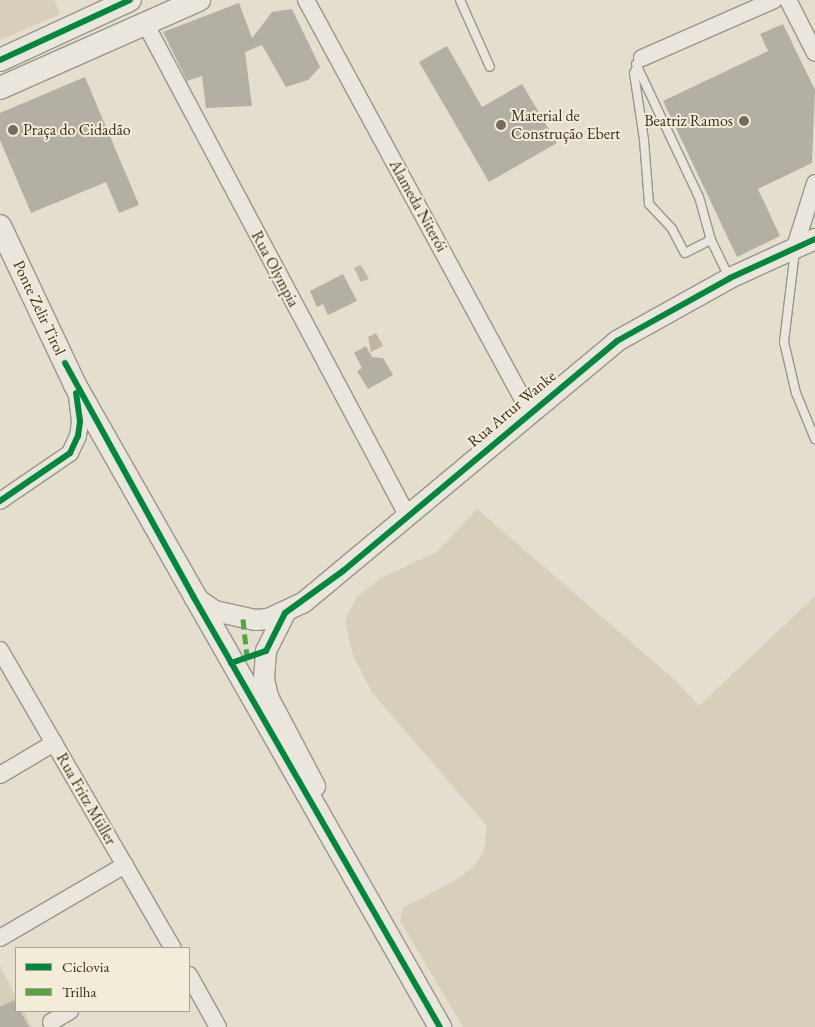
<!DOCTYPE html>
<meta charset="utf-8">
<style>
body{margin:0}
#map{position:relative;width:815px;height:1027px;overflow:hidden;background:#e3dece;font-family:"EB Garamond",serif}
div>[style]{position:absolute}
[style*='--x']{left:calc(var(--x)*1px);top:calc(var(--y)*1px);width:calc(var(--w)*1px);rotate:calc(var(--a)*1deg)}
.green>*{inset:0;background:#d7cfba}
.water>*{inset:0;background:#bfb5a0}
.building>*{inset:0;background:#b4afa4}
.roads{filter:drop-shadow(1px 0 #9a958a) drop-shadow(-1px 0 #9a958a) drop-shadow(0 1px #9a958a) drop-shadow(0 -1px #9a958a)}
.service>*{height:8px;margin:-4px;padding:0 4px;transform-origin:4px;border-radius:4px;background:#eae6de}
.minor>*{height:16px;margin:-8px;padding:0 8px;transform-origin:8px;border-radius:8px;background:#eae6de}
.tertiary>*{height:20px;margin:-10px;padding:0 10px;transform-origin:10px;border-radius:10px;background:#eae6de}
.secondary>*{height:22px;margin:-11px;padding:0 11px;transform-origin:11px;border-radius:11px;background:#eae6de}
.quiet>*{height:5px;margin-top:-2.5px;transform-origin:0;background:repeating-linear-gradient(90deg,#54a441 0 10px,transparent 0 15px)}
.cycleway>*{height:6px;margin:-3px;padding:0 3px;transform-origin:3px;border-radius:3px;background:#00873e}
.dots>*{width:14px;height:14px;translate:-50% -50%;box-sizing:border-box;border:2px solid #f3ecd9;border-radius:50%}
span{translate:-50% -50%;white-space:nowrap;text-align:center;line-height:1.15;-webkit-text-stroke:4px #f3ecd9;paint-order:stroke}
.poi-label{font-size:16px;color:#3c2d20}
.left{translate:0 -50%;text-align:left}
.right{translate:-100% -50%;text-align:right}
.street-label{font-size:16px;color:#3c2d20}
.legend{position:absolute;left:15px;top:947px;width:175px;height:65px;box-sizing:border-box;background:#f3ecd9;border:1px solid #aaa08f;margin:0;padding:6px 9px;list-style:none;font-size:15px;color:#3c2d20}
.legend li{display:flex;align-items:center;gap:10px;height:25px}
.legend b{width:25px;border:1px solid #aaa08f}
</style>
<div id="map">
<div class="green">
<div style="clip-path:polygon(0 0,55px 0,60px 14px,0 40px)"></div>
<div style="clip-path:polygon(477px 509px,676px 681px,699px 706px,815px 596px,815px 1027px,463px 1027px,400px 921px,403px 908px,456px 880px,475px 866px,484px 850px,487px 826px,371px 691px,352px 653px,345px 620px,357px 597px,381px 578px,437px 552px)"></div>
<div style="clip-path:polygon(0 966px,16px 997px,16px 1011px,24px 1011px,32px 1027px,0 1027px)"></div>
</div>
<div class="water">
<div style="clip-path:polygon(361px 265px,369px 279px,361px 282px,354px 268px)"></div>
<div style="clip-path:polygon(376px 333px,383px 346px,371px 352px,368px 337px)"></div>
</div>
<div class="building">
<div style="clip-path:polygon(239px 3px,252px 38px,272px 12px,292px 9px,320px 67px,308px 80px,286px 87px,262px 45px,245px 52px,252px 106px,206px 108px,202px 76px,187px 81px,163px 32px)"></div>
<div style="clip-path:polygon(783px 24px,815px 90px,812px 163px,758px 189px,780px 236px,737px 257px,663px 101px,768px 51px,760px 34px)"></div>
<div style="clip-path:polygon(447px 46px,482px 107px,522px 84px,557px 143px,489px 182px,419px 62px)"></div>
<div style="clip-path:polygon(85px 77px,139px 205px,119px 213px,106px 182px,31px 213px,0 140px,0 113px)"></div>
<div style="clip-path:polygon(343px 274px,357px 301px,328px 315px,323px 304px,317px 307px,310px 291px)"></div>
<div style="clip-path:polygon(366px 346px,372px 357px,383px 358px,393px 375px,368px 389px,357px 371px,362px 368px,354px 353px)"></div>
<div style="clip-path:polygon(14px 1000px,16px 1011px,20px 1011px,29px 1027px,0 1027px,0 1007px)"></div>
</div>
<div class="roads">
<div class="service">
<div style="--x:460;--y:0;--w:73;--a:65.9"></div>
<div style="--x:642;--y:58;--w:17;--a:118"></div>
<div style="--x:634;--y:73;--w:68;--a:81.5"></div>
<div style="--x:644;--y:140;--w:64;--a:85.5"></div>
<div style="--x:649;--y:204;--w:34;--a:47"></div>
<div style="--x:672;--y:229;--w:27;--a:62"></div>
<div style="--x:685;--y:253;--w:29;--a:-27"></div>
<div style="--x:711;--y:240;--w:41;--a:64.1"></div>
<div style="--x:636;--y:64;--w:147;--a:64.7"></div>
<div style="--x:699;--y:197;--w:45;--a:74.4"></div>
<div style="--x:795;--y:251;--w:92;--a:96.9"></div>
<div style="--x:784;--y:342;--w:52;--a:76.8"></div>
<div style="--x:796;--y:393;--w:50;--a:67.6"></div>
</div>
<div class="minor">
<div style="--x:306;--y:0;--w:469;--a:61.5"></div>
<div style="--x:788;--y:0;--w:59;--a:63"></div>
<div style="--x:145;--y:23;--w:557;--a:61.96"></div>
<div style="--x:642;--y:58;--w:144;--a:-23.7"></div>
<div style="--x:795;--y:247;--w:67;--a:-72.6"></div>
<div style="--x:0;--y:501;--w:85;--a:-34.4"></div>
<div style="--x:70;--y:453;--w:19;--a:-65"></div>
<div style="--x:78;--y:436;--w:15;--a:-82"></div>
<div style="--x:80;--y:421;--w:26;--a:-97"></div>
<div style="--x:0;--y:650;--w:345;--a:59.9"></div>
<div style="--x:0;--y:775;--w:63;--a:-30.7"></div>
<div style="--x:0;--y:938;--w:145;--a:-30.3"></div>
<div style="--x:189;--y:975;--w:60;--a:60.9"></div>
<div style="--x:51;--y:1022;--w:22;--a:-30"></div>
</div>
<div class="tertiary">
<div style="--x:194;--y:597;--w:25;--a:34"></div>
<div style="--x:215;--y:611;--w:41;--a:12.7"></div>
<div style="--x:255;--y:620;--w:13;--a:-4"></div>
<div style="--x:268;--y:619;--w:38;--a:-25"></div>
<div style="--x:303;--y:603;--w:409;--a:-39.8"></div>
<div style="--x:617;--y:341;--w:129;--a:-29.1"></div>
<div style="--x:730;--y:278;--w:94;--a:-24.6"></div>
<div style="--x:285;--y:613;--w:42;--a:116.6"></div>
<div style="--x:266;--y:651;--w:28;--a:94"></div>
<div style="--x:264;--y:679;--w:18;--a:77"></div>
<div style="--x:268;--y:697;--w:101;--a:62.2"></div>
</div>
<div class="secondary">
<div style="--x:0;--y:60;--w:143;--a:-24.8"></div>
<div style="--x:0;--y:88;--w:218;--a:-23.9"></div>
<div style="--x:0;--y:226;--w:176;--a:64.7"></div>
<div style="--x:75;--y:385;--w:739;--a:60.38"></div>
</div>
</div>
<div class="quiet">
<div style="--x:243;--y:619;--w:37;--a:84"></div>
</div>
<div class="cycleway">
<div style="--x:0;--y:60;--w:143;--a:-24.8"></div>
<div style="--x:65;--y:363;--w:266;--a:61.2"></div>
<div style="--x:193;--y:596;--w:497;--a:60.2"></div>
<div style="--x:0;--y:501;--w:85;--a:-34.4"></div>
<div style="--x:70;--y:453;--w:19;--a:-65"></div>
<div style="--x:78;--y:436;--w:15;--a:-82"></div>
<div style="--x:80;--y:421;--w:28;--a:-98"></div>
<div style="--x:231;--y:663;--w:37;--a:-19"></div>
<div style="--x:266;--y:651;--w:42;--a:-63.4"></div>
<div style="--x:285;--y:613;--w:72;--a:-35.9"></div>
<div style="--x:343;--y:571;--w:358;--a:-40"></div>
<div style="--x:617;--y:341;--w:129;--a:-29.1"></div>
<div style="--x:730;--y:278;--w:94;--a:-24.6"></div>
</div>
<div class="dots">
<div style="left:744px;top:121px;background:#766b5d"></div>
<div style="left:501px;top:125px;background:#766b5d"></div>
<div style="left:13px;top:130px;background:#766b5d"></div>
</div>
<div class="poi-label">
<span class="left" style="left:511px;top:125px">Material de<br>Construção Ebert</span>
<span class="right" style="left:733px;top:121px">Beatriz Ramos</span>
<span class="left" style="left:23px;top:130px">Praça do Cidadão</span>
</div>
<div class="street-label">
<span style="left:418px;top:206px;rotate:61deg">Alameda Niterói</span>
<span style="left:275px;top:269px;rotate:62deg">Rua Olympia</span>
<span style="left:39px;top:308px;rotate:65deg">Ponte Zelir Tirol</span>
<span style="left:512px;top:409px;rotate:-40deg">Rua Artur Wanke</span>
<span style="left:86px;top:799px;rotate:60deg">Rua Fritz Müller</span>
</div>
<ul class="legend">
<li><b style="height:6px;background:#00873e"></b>Ciclovia</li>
<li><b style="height:6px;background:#54a441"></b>Trilha</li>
</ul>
</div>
